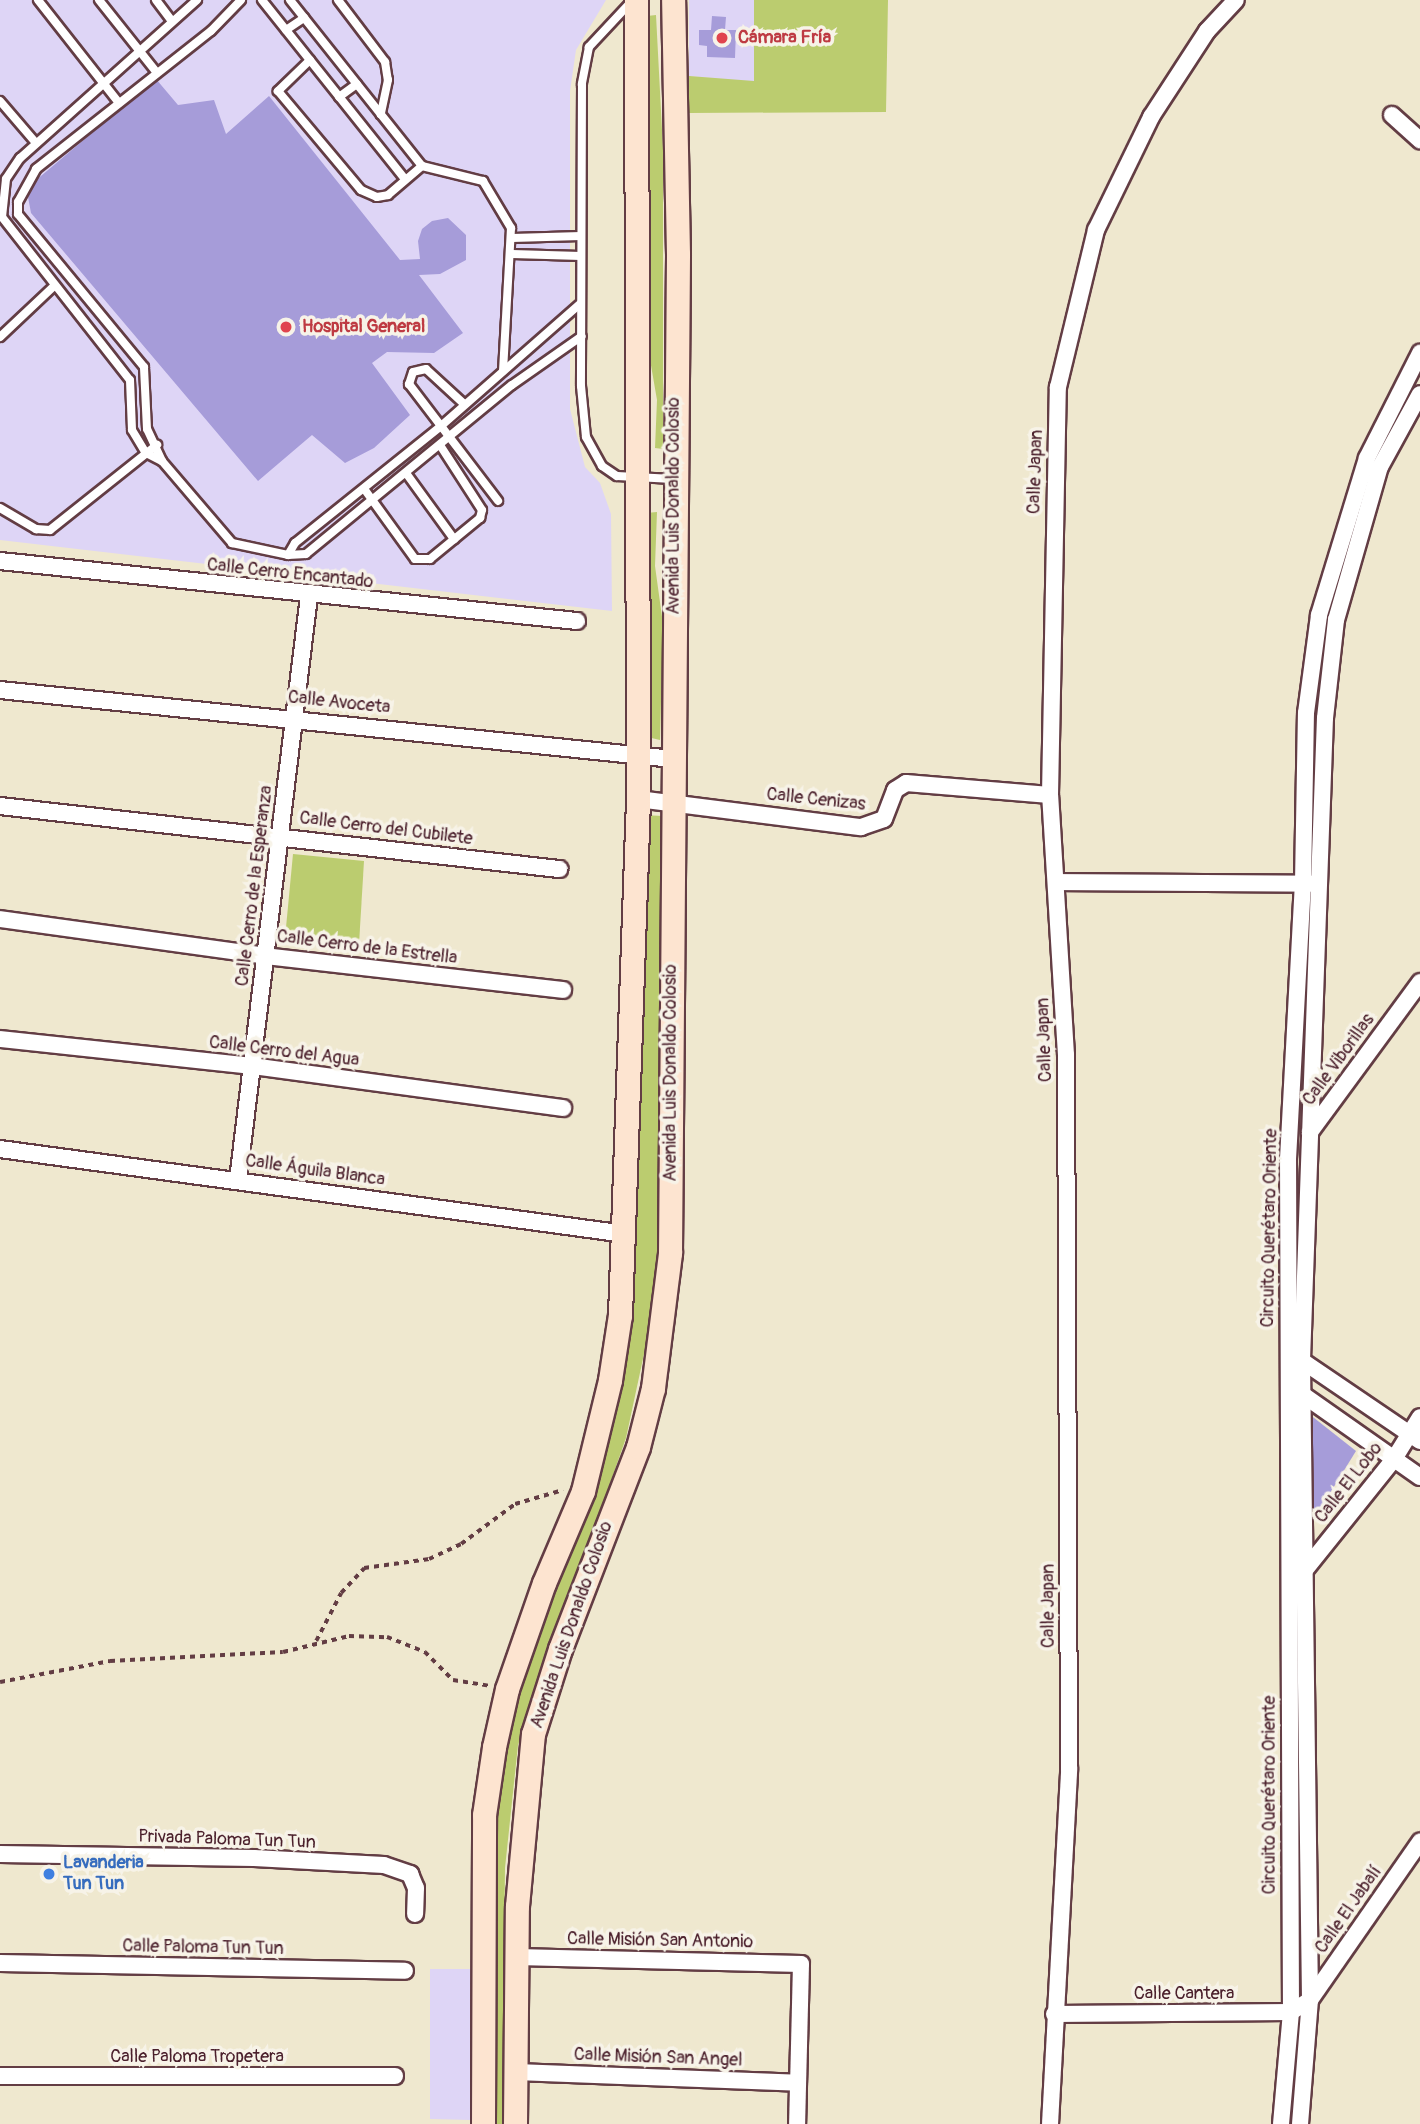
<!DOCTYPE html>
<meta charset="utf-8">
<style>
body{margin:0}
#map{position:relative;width:1420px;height:2124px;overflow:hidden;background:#efe8cf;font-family:Pangolin,sans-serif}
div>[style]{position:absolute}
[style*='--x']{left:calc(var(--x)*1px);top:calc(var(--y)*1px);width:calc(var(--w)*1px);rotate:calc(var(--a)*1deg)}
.built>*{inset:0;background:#ded5f6}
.green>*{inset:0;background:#bbcc6f}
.building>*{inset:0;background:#a69cd9}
.path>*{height:3.5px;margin-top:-1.75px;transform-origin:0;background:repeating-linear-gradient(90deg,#633d44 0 5px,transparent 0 10px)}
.roads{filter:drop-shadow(2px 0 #633d44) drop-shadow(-2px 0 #633d44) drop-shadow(0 2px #633d44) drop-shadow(0 -2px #633d44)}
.lane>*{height:8px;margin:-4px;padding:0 4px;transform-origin:4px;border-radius:4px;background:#fff}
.street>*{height:16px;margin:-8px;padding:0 8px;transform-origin:8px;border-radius:8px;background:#fff}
.secondary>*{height:23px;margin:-11.5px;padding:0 11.5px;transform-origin:11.5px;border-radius:11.5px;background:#fde4d0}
.dots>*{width:19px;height:19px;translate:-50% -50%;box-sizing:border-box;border:4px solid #f7f3e8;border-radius:50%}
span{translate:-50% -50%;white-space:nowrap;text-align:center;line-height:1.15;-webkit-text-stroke:7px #f7f3e8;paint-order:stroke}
.health-label{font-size:18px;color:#be3a42;font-weight:700}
.left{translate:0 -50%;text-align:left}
.street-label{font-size:18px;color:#4a1f2b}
.shop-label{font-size:18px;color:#366cbe;font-weight:700}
</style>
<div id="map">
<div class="built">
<div style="clip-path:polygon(0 0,606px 0,576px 50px,570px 91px,570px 409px,585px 467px,600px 483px,611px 514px,612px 611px,0 540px)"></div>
<div style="clip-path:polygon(689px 0,754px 0,754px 82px,689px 76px)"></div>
<div style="clip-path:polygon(430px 1969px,473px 1969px,471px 2120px,430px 2119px)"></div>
</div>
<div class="green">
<div style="clip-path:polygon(754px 0,888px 0,886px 112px,689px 113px,689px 76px,754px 81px)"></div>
<div style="clip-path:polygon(656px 15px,663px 149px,663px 449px,655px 448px,657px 400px,648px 348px,647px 16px)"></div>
<div style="clip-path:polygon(657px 512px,655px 566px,663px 624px,660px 740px,643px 736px,646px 513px)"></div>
<div style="clip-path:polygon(643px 815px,663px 816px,659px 1225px,653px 1312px,626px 1438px,518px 1745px,505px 1868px,502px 2124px,491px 2124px,493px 1851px,502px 1760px,523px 1664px,588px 1501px,614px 1415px,633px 1287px)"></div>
<div style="clip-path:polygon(293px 854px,364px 861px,359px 944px,285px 938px)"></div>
</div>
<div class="building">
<div style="clip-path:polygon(712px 16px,726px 17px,725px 30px,736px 30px,735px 58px,707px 57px,707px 46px,699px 45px,699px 30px,711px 30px)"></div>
<div style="clip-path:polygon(156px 79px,178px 105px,214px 100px,226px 134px,269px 96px,400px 260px,420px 259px,418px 241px,422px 229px,432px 221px,448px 218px,466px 235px,466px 260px,440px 274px,419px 275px,463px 333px,434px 353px,387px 352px,372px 363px,410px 415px,374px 448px,345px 463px,312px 435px,258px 481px,31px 213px,28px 197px,35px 181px)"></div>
<div style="clip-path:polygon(1304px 1410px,1356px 1451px,1306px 1532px)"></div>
</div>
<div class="path">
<div style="--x:316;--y:1641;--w:54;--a:-62.5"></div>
<div style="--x:341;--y:1593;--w:34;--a:-47"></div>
<div style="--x:364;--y:1568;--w:66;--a:-7.9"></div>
<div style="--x:429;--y:1559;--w:35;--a:-25"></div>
<div style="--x:461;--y:1544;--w:67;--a:-36.5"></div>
<div style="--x:515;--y:1504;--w:50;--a:-16.3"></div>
<div style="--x:0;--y:1682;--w:112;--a:-10.8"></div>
<div style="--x:110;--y:1661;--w:173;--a:-3"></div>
<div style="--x:283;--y:1652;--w:68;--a:-13.6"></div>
<div style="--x:349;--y:1636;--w:38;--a:2"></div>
<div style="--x:387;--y:1637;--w:41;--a:21.5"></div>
<div style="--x:425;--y:1652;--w:40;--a:45"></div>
<div style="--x:453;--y:1680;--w:36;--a:9"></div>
</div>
<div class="roads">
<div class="lane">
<div style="--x:38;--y:0;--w:131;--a:51.8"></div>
<div style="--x:99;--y:0;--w:93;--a:51.5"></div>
<div style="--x:156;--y:0;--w:26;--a:53"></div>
<div style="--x:197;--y:0;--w:237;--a:138.2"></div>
<div style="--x:20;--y:158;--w:25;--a:124"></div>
<div style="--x:6;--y:179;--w:38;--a:96"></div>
<div style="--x:2;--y:217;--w:207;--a:51.9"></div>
<div style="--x:130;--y:380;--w:50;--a:87.7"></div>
<div style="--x:132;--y:430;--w:27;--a:59"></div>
<div style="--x:146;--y:453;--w:18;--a:27"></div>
<div style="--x:162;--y:461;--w:108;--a:49.5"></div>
<div style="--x:232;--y:543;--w:57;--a:12.1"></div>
<div style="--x:288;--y:555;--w:18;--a:-3"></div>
<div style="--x:306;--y:554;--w:266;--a:-39.4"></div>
<div style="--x:512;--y:385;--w:85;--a:-35"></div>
<div style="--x:262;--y:0;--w:229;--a:51.4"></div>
<div style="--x:290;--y:0;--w:212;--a:51.5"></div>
<div style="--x:338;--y:0;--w:78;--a:52.8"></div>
<div style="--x:385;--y:62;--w:18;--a:81"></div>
<div style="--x:388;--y:80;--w:35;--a:102"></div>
<div style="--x:631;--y:2;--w:62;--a:133"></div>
<div style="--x:589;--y:47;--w:38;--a:101"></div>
<div style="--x:582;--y:84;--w:302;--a:90.2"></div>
<div style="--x:581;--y:386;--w:51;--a:84.4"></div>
<div style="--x:586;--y:437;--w:33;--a:61"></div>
<div style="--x:602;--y:466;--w:18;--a:34"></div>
<div style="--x:617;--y:476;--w:56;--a:3.1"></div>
<div style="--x:286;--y:30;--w:22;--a:-34"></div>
<div style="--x:310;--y:60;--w:45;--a:135.9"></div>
<div style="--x:278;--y:91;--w:129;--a:50"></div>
<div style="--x:361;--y:190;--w:17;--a:24"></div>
<div style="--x:377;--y:197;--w:11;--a:-10"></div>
<div style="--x:388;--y:195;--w:45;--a:-40.5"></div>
<div style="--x:422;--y:166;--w:63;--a:13.8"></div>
<div style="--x:483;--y:181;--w:55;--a:59.2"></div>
<div style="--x:511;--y:228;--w:143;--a:93.2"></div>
<div style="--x:339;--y:97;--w:22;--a:-36"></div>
<div style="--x:0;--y:101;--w:55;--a:49.4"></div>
<div style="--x:512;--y:238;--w:69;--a:-1.7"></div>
<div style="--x:512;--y:254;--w:69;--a:1.7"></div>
<div style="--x:0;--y:337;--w:73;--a:-43.3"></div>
<div style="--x:463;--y:403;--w:50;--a:-137.4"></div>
<div style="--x:426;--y:369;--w:13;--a:167"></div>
<div style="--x:413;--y:372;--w:13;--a:108"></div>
<div style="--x:409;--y:384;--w:147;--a:52.7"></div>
<div style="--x:162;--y:461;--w:35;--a:-115"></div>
<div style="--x:147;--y:429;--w:62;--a:-92.8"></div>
<div style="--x:144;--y:367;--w:198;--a:-129.5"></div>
<div style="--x:18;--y:214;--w:12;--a:-90"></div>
<div style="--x:18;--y:202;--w:38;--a:-61"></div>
<div style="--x:36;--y:169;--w:223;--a:-38.3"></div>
<div style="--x:211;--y:31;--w:43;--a:-45.9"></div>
<div style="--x:406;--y:473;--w:82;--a:54"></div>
<div style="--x:365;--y:490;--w:85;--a:54.1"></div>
<div style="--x:415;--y:559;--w:15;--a:0"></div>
<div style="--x:430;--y:559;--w:65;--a:-39.4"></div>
<div style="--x:480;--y:518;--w:8;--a:-76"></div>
<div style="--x:482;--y:510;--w:77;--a:-122.9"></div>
<div style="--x:0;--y:508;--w:42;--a:30.3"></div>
<div style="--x:36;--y:529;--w:14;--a:4"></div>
<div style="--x:50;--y:530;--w:137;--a:-38.5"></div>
<div style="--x:288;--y:555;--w:14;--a:-60"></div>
<div style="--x:295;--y:543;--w:187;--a:-38.7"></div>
<div style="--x:441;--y:426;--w:186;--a:-41.3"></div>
</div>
<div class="street">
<div style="--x:1392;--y:115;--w:38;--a:42"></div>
<div style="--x:0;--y:561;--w:580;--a:5.94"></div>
<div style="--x:0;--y:690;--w:678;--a:5.85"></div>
<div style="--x:638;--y:799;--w:225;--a:7.2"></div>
<div style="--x:861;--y:827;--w:24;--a:-19"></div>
<div style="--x:884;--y:819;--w:31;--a:-69"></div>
<div style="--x:895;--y:790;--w:13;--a:-32"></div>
<div style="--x:906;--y:783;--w:144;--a:4.8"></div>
<div style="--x:0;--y:806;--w:563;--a:6.43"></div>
<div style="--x:1057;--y:882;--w:255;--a:0.4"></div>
<div style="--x:0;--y:919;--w:268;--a:7.9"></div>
<div style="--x:265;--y:956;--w:300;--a:6.5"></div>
<div style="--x:0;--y:1039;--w:253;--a:6.1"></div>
<div style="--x:252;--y:1066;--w:314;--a:7.7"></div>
<div style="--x:1310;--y:1132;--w:186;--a:-53.7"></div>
<div style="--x:0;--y:1149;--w:631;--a:7.74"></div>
<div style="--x:238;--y:1180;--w:588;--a:-83.07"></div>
<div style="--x:1295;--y:1356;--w:151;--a:34.2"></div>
<div style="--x:1299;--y:1392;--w:148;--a:35.1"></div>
<div style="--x:1305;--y:1570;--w:142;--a:-51.3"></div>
<div style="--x:1394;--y:1459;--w:49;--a:-58.2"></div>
<div style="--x:0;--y:1854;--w:254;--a:0.9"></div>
<div style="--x:254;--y:1858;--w:130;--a:3.1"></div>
<div style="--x:384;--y:1865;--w:28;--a:19"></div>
<div style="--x:410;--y:1874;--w:15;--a:67"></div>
<div style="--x:416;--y:1888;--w:26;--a:92"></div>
<div style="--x:517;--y:1957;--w:284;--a:1.4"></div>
<div style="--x:801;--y:1964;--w:160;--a:91.4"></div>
<div style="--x:0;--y:1963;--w:405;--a:1.1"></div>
<div style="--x:1054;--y:2014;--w:237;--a:-0.5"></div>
<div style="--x:1291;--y:2012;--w:22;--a:-32"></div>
<div style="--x:1310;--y:2000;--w:193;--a:-55.2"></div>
<div style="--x:516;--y:2072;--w:282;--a:2.2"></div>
<div style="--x:0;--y:2076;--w:395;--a:0"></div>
<div style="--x:1050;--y:2124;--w:355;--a:-86.9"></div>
<div style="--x:1069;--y:1770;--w:715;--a:-90.24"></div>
<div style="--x:1066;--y:1055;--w:260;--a:-93.5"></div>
<div style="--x:1050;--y:795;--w:408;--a:-88.9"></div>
<div style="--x:1058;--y:387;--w:162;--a:-76.4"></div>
<div style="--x:1096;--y:230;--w:126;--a:-64"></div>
<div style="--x:1151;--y:117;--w:103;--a:-56.9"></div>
<div style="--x:1207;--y:31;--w:42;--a:-46.9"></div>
<div style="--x:1281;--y:2124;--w:112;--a:-84.9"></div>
<div style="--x:1291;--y:2012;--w:853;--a:-90.2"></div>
<div style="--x:1288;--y:1159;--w:276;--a:-86.9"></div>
<div style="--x:1303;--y:883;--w:170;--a:-89"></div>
<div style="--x:1306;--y:713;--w:99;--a:-82.4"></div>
<div style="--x:1319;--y:615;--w:164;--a:-73"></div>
<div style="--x:1367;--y:458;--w:118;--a:-63.2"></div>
<div style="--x:1300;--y:2124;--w:124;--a:-85.4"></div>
<div style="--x:1310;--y:2000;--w:640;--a:-90.72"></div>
<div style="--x:1302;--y:1360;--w:642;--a:-87.95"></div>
<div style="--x:1325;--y:718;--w:99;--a:-83.6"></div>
<div style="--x:1336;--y:620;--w:159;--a:-74"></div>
<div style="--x:1380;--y:467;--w:83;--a:-61.3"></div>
</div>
<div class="secondary">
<div style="--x:483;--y:2124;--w:309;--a:-89.8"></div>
<div style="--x:484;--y:1815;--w:69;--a:-81.6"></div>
<div style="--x:494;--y:1747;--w:59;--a:-77.4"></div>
<div style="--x:507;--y:1689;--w:112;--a:-70.8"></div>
<div style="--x:544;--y:1583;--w:100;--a:-67"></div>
<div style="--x:583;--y:1491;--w:114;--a:-76.3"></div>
<div style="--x:610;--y:1380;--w:66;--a:-81.3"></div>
<div style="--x:620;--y:1315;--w:516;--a:-88"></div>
<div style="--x:638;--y:799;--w:799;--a:-90.14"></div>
<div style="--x:515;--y:2124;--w:218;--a:-89.5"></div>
<div style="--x:517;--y:1906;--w:173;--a:-84.7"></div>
<div style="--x:533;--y:1734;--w:89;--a:-72.4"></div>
<div style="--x:560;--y:1649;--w:217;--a:-68.9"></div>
<div style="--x:638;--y:1447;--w:61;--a:-75.7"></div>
<div style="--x:653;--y:1388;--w:136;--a:-82.8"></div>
<div style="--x:670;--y:1253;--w:999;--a:-89.54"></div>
<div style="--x:678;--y:254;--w:254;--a:-91.1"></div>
</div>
</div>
<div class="dots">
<div style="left:722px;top:38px;background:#e0444e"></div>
<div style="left:286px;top:327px;background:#e0444e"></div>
<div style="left:49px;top:1874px;background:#3f7fe0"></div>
</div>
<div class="health-label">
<span class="left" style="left:738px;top:38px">Cámara Fría</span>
<span class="left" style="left:302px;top:327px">Hospital General</span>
</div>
<div class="street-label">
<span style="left:1036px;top:472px;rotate:-88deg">Calle Japan</span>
<span style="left:674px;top:506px;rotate:-90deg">Avenida Luis Donaldo Colosio</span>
<span style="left:290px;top:574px;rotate:6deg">Calle Cerro Encantado</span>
<span style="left:339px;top:703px;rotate:6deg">Calle Avoceta</span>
<span style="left:816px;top:800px;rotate:6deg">Calle Cenizas</span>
<span style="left:386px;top:829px;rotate:7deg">Calle Cerro del Cubilete</span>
<span style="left:255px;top:886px;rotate:-83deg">Calle Cerro de la Esperanza</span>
<span style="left:367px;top:948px;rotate:7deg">Calle Cerro de la Estrella</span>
<span style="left:1045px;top:1040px;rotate:-92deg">Calle Japan</span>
<span style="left:284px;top:1052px;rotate:7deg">Calle Cerro del Agua</span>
<span style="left:1339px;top:1060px;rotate:-54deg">Calle Viborillas</span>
<span style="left:671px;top:1073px;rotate:-90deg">Avenida Luis Donaldo Colosio</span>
<span style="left:315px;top:1171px;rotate:8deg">Calle Águila Blanca</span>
<span style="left:1270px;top:1228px;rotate:-89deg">Circuito Querétaro Oriente</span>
<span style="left:1349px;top:1483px;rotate:-52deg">Calle El Lobo</span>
<span style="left:1049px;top:1606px;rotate:-90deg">Calle Japan</span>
<span style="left:572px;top:1625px;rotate:-71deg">Avenida Luis Donaldo Colosio</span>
<span style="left:1270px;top:1795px;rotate:-90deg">Circuito Querétaro Oriente</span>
<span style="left:227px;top:1840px;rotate:2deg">Privada Paloma Tun Tun</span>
<span style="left:1349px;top:1910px;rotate:-55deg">Calle El Jabalí</span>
<span style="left:660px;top:1941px;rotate:1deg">Calle Misión San Antonio</span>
<span style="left:203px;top:1948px;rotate:1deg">Calle Paloma Tun Tun</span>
<span style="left:1184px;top:1994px">Calle Cantera</span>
<span style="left:197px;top:2057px">Calle Paloma Tropetera</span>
<span style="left:658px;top:2058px;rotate:2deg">Calle Misión San Angel</span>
</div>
<div class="shop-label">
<span class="left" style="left:63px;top:1874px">Lavanderia<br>Tun Tun</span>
</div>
</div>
